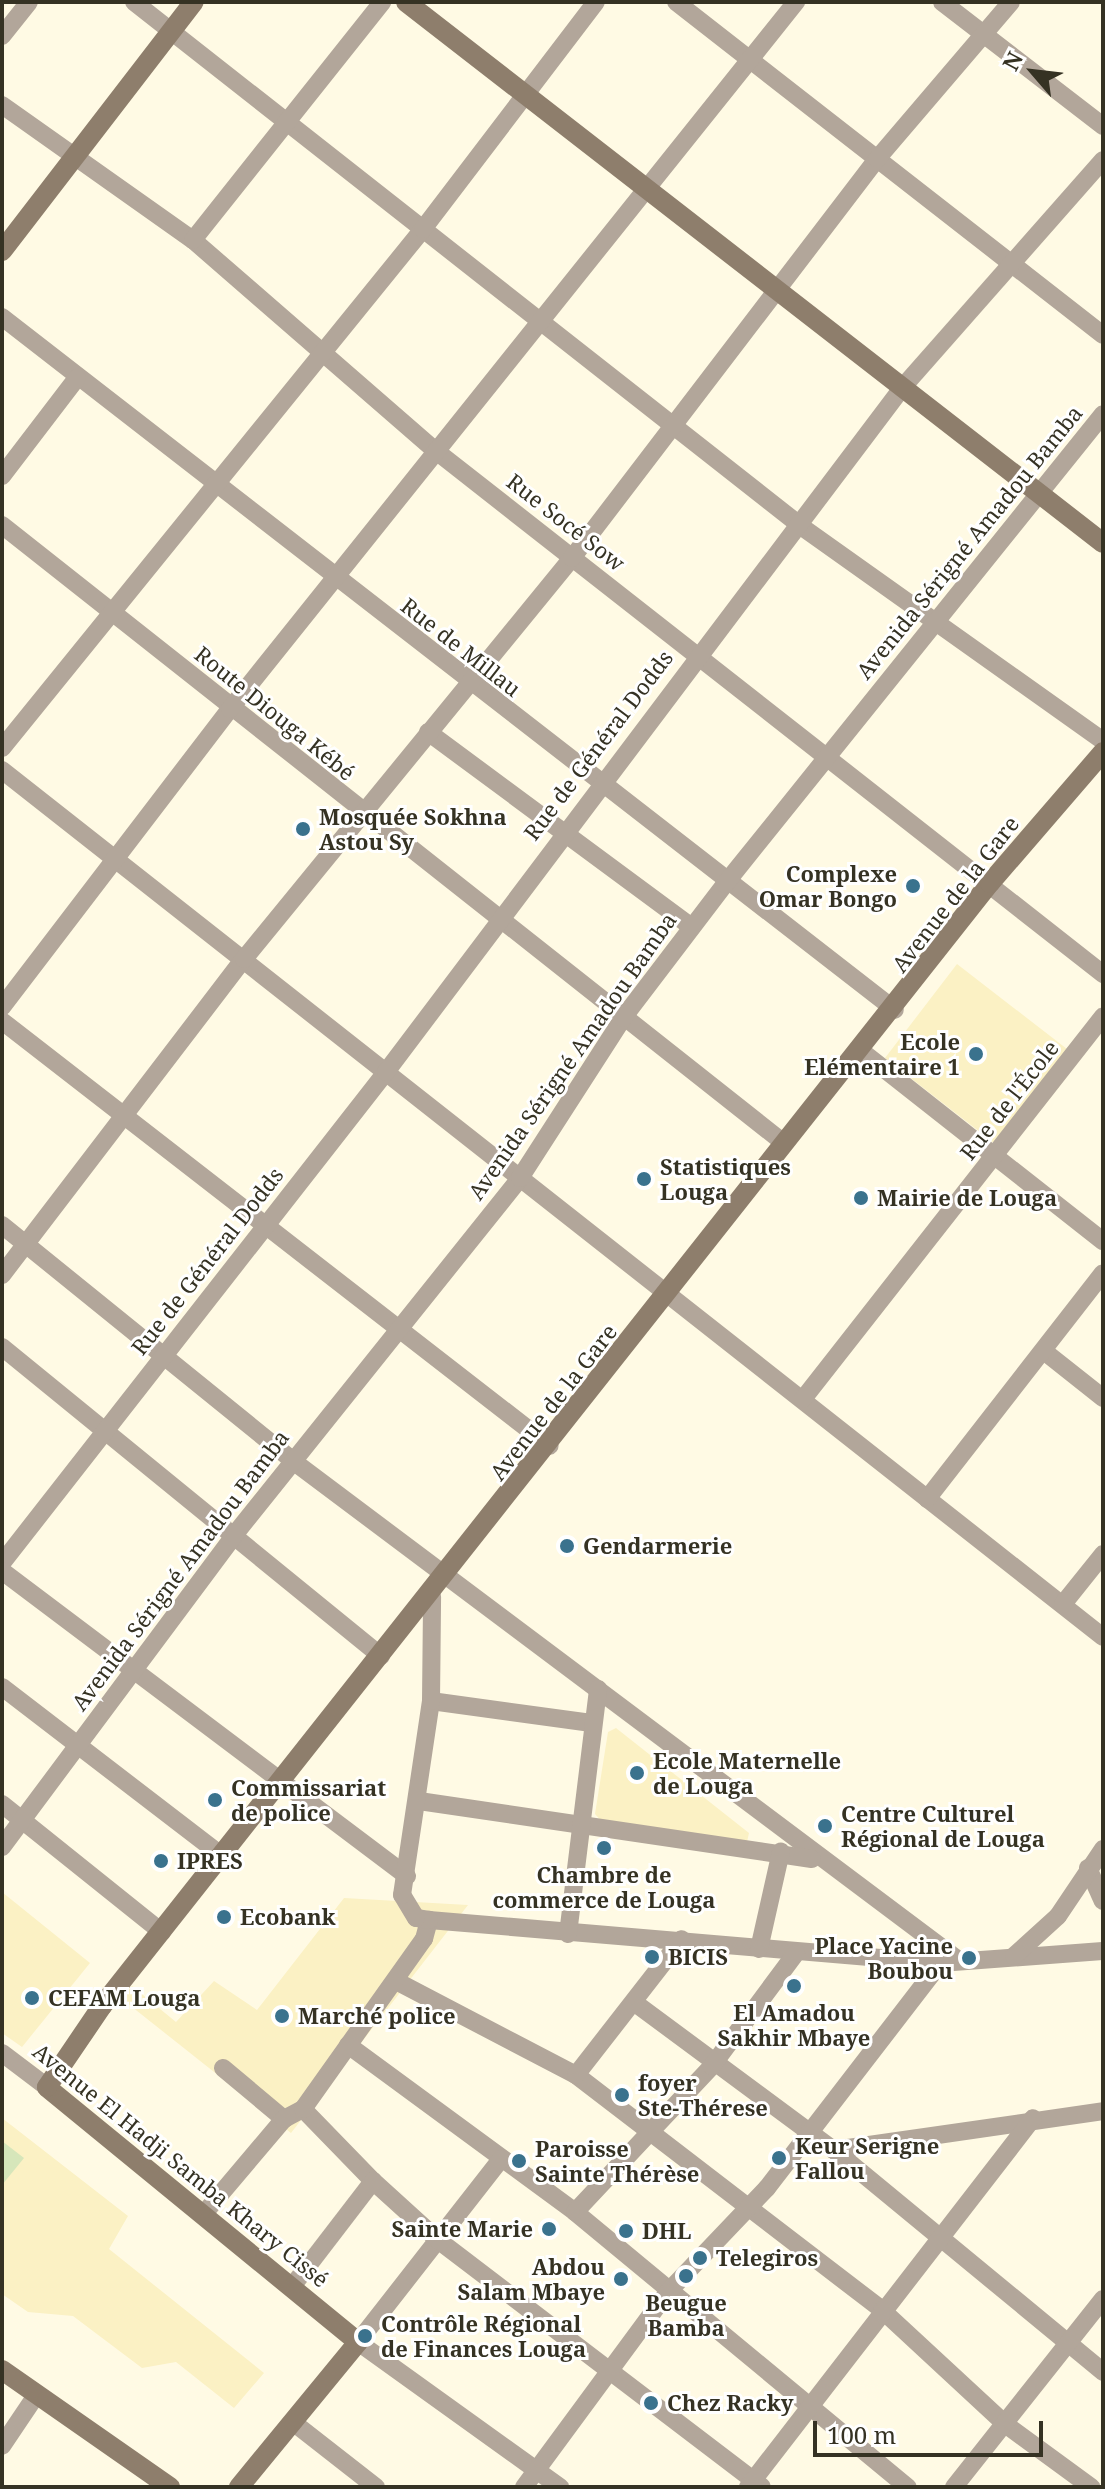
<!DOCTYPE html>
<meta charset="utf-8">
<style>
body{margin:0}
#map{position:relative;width:1105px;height:2489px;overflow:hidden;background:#fffae4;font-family:"Noto Serif",serif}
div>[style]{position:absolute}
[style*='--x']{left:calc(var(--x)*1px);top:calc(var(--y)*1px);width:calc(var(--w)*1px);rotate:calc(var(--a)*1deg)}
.built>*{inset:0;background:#fbf1c4}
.building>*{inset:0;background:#d6e6ba}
.street>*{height:18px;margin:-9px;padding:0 9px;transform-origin:9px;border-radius:9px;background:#b2a69a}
.secondary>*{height:20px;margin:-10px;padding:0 10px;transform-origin:10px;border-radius:10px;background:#8e7e6c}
.dots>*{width:22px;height:22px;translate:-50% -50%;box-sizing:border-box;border:4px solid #fff;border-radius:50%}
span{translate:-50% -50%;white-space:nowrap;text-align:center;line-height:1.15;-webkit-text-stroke:6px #fff;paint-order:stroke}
.street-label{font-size:22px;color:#353223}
.poi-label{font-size:22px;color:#353223;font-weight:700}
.left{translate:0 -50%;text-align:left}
.right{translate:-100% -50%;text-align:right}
.frame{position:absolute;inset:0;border:4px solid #353223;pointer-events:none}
.north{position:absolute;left:993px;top:32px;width:80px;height:80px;-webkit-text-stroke:6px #fff;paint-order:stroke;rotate:298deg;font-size:22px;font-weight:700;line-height:32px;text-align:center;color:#353223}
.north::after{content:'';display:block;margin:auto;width:28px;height:36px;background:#353223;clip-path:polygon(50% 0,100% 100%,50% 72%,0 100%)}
.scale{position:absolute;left:813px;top:2421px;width:230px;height:36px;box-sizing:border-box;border:4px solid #353223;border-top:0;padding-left:10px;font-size:24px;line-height:28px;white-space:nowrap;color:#353223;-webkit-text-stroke:6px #fff;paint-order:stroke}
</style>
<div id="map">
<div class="built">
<div style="clip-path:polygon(957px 964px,1067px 1049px,994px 1143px,885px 1058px)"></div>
<div style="clip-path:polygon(616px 1728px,749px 1833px,747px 1842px,603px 1823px,595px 1814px,608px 1732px)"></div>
<div style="clip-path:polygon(2px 1892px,90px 1963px,22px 2047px,2px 2033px)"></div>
<div style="clip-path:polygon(344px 1898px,468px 1905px,291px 2133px,122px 1999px,132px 1986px,176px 2022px,214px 1981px,257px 2010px)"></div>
<div style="clip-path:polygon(2px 2118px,128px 2216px,109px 2249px,264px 2373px,234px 2408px,176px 2362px,142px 2368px,73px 2316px,28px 2312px,2px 2294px)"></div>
</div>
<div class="building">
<div style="clip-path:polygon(2px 2141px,24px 2158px,2px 2185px)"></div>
</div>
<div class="street">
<div style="--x:134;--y:2;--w:850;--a:38.16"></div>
<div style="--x:802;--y:527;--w:369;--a:35.4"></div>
<div style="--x:676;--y:2;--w:541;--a:37.95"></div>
<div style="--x:942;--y:2;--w:203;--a:37.6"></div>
<div style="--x:2;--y:36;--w:43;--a:-51.5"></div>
<div style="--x:2;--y:105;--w:234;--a:35.3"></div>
<div style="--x:193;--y:240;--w:322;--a:41"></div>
<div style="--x:436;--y:451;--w:848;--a:38.1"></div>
<div style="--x:193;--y:240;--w:304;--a:-51.5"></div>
<div style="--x:2;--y:317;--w:1130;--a:37.81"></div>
<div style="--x:2;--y:476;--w:123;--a:-52.6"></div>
<div style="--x:2;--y:525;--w:997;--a:38.32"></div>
<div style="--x:428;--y:732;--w:328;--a:36.5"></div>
<div style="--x:2;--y:748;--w:668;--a:-50.95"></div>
<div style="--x:423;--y:229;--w:285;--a:-52.7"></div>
<div style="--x:2;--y:770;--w:1401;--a:38.22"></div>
<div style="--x:2;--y:1007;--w:375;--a:-52.6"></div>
<div style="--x:230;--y:709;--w:906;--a:-51.32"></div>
<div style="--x:2;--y:1021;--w:693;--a:37.8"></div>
<div style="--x:860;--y:1050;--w:309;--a:38.2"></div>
<div style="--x:2;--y:1225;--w:375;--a:39"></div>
<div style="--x:293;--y:1461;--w:830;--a:36.87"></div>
<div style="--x:2;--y:1275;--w:398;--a:-52.6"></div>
<div style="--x:244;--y:959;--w:518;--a:-50.72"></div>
<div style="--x:572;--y:558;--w:502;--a:-52.61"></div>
<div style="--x:877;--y:159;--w:206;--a:-49.5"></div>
<div style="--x:2;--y:1347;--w:489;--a:39.2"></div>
<div style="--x:1045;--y:1352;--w:74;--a:38.4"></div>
<div style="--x:803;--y:1399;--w:486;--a:-51.9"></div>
<div style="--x:927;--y:1499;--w:286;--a:-52.1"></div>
<div style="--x:2;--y:1563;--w:623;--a:-51.97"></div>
<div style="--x:386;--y:1072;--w:857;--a:-52.97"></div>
<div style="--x:902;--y:388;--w:304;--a:-48.6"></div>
<div style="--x:2;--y:1571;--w:507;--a:36.98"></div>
<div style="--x:1063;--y:1604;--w:64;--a:-51.3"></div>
<div style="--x:2;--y:1687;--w:277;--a:37.5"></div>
<div style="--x:431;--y:1701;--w:162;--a:7.8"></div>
<div style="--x:419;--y:1801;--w:397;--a:8.4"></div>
<div style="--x:2;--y:1804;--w:205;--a:38.7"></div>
<div style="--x:2;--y:1847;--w:390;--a:-53.3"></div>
<div style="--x:235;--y:1534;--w:456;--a:-51.3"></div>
<div style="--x:520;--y:1178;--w:190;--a:-57.2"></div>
<div style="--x:623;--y:1018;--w:168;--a:-52.7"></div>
<div style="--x:725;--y:884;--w:603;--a:-51.19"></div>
<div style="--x:1088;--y:1868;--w:36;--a:66"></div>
<div style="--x:429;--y:1920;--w:513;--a:4.81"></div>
<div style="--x:940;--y:1963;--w:163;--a:-4.2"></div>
<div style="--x:568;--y:1934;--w:247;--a:-83"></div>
<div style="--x:759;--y:1949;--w:100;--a:-77.3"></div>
<div style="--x:1014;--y:1956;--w:59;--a:-42.3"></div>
<div style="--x:1058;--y:1916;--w:81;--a:-56.1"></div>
<div style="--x:396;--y:1981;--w:203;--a:27.6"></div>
<div style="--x:576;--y:2075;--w:386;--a:37.5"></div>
<div style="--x:882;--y:2310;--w:168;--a:42.8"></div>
<div style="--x:1005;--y:2424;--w:107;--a:36.2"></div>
<div style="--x:635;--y:2003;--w:247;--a:36.5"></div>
<div style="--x:834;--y:2150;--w:349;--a:39.5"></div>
<div style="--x:348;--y:2045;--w:282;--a:36.3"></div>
<div style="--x:575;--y:2212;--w:432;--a:39.6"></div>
<div style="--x:2;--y:2053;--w:56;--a:37.1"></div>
<div style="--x:223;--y:2068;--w:80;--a:39.9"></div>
<div style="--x:576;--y:2075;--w:172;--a:-52.1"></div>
<div style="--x:303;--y:2109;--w:100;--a:45.8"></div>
<div style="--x:834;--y:2150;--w:272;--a:-8.2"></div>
<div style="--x:501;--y:2159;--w:232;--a:128"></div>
<div style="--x:358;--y:2342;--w:249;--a:35.7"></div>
<div style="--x:207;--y:2210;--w:119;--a:-49.8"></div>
<div style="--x:284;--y:2119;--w:21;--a:-28"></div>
<div style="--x:303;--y:2109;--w:209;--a:-54.6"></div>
<div style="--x:424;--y:1939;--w:20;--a:-75"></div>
<div style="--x:429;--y:1920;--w:13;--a:-171"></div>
<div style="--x:416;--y:1918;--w:27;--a:-121"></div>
<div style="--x:402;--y:1895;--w:196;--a:-81.5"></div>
<div style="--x:431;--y:1701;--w:104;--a:-89.4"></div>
<div style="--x:575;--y:2212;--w:200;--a:-46.8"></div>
<div style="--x:712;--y:2066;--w:141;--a:-53.4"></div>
<div style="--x:294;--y:2284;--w:130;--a:-52.5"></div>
<div style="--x:373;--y:2181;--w:88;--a:42.2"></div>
<div style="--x:438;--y:2240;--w:407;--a:37.3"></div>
<div style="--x:294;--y:2423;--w:104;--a:38"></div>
<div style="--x:2;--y:2446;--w:63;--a:-56.1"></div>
<div style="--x:524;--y:2487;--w:241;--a:-53.6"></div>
<div style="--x:667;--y:2293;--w:145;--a:-46.4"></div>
<div style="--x:767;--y:2188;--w:284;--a:-52.4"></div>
<div style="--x:748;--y:2487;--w:466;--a:-52.3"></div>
<div style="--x:954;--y:2487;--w:240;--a:-51.6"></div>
</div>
<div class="secondary">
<div style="--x:406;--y:2;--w:882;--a:37.82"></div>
<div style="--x:2;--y:251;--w:314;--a:-52.4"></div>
<div style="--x:2;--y:2370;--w:205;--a:34.9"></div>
<div style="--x:239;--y:2487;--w:188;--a:-50.6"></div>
<div style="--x:358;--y:2342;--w:402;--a:-140.7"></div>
<div style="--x:47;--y:2087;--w:98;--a:-55.8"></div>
<div style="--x:102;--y:2006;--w:1432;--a:-51.67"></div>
<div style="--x:990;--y:883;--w:173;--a:-49.2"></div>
</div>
<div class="dots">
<div style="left:303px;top:829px;background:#3a728d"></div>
<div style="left:913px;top:886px;background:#3a728d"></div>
<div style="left:976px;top:1054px;background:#3a728d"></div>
<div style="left:644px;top:1179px;background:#3a728d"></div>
<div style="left:861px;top:1198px;background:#3a728d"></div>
<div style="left:567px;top:1546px;background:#3a728d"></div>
<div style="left:637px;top:1773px;background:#3a728d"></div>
<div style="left:215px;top:1800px;background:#3a728d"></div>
<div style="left:825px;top:1826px;background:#3a728d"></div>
<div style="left:604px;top:1848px;background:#3a728d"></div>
<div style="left:161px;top:1861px;background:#3a728d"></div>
<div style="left:224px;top:1917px;background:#3a728d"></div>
<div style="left:652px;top:1957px;background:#3a728d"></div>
<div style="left:969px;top:1958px;background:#3a728d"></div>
<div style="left:794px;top:1986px;background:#3a728d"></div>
<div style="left:32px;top:1998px;background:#3a728d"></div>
<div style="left:282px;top:2016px;background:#3a728d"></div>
<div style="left:622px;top:2095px;background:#3a728d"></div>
<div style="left:779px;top:2158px;background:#3a728d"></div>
<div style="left:519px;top:2161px;background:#3a728d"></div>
<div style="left:549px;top:2229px;background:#3a728d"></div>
<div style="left:626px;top:2231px;background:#3a728d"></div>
<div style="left:700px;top:2258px;background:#3a728d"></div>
<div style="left:686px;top:2276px;background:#3a728d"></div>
<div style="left:621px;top:2279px;background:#3a728d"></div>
<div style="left:365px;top:2336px;background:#3a728d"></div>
<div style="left:651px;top:2403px;background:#3a728d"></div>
</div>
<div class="street-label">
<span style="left:566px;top:522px;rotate:38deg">Rue Socé Sow</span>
<span style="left:969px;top:542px;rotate:-51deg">Avenida Sérigné Amadou Bamba</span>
<span style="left:461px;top:647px;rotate:38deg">Rue de Millau</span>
<span style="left:275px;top:713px;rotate:39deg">Route Diouga Kébé</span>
<span style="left:598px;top:745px;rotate:-53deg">Rue de Général Dodds</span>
<span style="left:955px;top:894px;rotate:-52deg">Avenue de la Gare</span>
<span style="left:572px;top:1056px;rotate:-55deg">Avenida Sérigné Amadou Bamba</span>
<span style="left:1009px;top:1100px;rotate:-52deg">Rue de l'École</span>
<span style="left:207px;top:1261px;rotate:-52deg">Rue de Général Dodds</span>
<span style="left:553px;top:1402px;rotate:-52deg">Avenue de la Gare</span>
<span style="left:180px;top:1570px;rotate:-53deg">Avenida Sérigné Amadou Bamba</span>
<span style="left:181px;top:2165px;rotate:39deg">Avenue El Hadji Samba Khary Cissé</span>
</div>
<div class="poi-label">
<span class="left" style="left:319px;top:829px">Mosquée Sokhna<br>Astou Sy</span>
<span class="right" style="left:897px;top:886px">Complexe<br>Omar Bongo</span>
<span class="right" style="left:960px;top:1054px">Ecole<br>Elémentaire 1</span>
<span class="left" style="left:660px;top:1179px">Statistiques<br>Louga</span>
<span class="left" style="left:877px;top:1198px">Mairie de Louga</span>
<span class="left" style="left:583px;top:1546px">Gendarmerie</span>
<span class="left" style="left:653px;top:1773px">Ecole Maternelle<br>de Louga</span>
<span class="left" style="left:231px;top:1800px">Commissariat<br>de police</span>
<span class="left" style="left:841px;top:1826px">Centre Culturel<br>Régional de Louga</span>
<span class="left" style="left:177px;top:1861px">IPRES</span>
<span style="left:604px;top:1887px">Chambre de<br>commerce de Louga</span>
<span class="left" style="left:240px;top:1917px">Ecobank</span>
<span class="right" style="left:953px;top:1958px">Place Yacine<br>Boubou</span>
<span class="left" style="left:668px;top:1957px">BICIS</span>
<span class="left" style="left:48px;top:1998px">CEFAM Louga</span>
<span style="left:794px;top:2025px">El Amadou<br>Sakhir Mbaye</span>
<span class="left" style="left:298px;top:2016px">Marché police</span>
<span class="left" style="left:638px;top:2095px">foyer<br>Ste-Thérese</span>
<span class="left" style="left:795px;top:2158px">Keur Serigne<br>Fallou</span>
<span class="left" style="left:535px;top:2161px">Paroisse<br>Sainte Thérèse</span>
<span class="right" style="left:533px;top:2229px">Sainte Marie</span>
<span class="left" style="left:642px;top:2231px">DHL</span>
<span class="left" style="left:716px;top:2258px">Telegiros</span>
<span class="right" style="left:605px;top:2279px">Abdou<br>Salam Mbaye</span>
<span style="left:686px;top:2315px">Beugue<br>Bamba</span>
<span class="left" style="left:381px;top:2336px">Contrôle Régional<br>de Finances Louga</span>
<span class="left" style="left:667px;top:2403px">Chez Racky</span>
</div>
<div class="frame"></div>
<div class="north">N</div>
<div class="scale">100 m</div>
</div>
